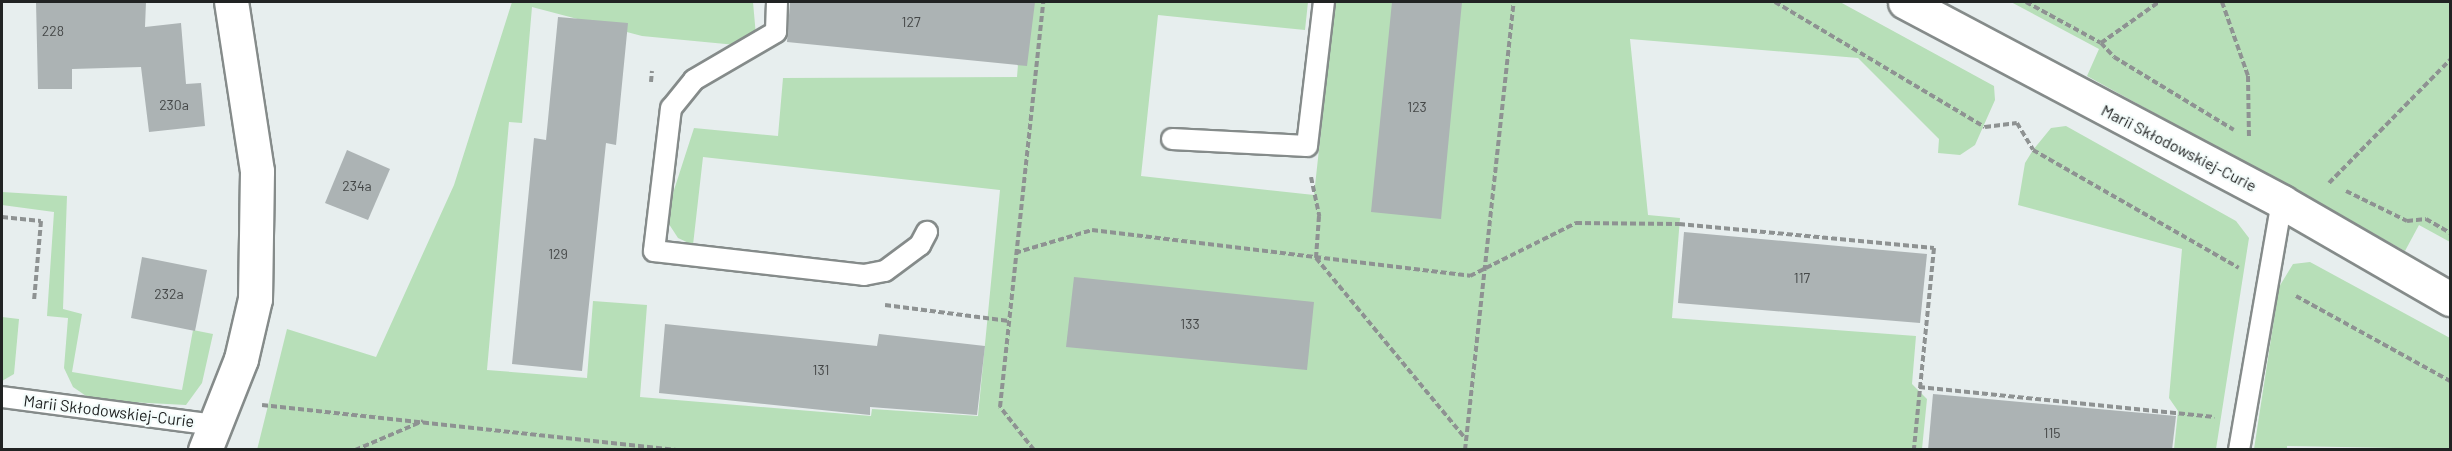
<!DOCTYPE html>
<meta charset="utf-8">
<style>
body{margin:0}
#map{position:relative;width:2452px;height:451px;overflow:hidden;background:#e7eeee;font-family:Barlow,sans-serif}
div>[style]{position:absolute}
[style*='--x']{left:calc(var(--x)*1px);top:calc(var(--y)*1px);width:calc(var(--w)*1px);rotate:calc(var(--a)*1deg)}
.green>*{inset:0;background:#b7dfb8}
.building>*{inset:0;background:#acb3b4}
.path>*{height:4px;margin-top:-2px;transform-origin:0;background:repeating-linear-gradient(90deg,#8e9292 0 6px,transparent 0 9px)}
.roads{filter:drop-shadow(2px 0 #858b8a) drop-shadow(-2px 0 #858b8a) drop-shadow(0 2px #858b8a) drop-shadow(0 -2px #858b8a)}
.service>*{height:20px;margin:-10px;padding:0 10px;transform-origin:10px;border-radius:10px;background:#fff}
.minor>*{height:33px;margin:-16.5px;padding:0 16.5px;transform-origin:16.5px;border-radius:16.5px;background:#fff}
span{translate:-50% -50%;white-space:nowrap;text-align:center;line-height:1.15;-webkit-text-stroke:4.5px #f4fcfb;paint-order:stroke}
.number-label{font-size:14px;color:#444747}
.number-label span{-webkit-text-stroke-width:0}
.street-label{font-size:16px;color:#212323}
.frame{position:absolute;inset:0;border:3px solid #212323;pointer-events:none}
</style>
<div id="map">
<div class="green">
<div style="clip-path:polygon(512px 2px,753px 2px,757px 47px,642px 36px,532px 7px,522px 123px,509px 122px,487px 370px,587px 378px,593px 301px,647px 305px,640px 397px,871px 416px,872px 409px,978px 416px,1000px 190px,703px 157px,693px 245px,678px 238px,665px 218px,694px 128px,778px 136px,783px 78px,1017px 77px,1023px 2px,1308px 2px,1305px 30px,1158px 15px,1141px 176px,1314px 195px,1335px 2px,1840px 2px,1994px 86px,1995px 100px,1975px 145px,1960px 155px,1938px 153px,1939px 139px,1858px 58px,1630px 39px,1648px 215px,1680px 218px,1672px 318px,1916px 336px,1912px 384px,1927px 399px,1922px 449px,257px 450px,287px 329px,376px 357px,454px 185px)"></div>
<div style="clip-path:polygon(2011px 2px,2450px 2px,2450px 242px,2419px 225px,2405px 251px,2087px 76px,2099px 49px)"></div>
<div style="clip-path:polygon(2066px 126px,2236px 221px,2249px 238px,2216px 449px,2174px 449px,2178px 411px,2169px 398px,2182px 249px,2018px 205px,2025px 163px,2033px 150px,2051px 128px)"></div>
<div style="clip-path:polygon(2px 192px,67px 196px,63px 309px,82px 314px,72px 372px,182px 390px,193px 330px,213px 334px,202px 383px,186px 405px,92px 400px,73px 387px,64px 368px,68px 318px,47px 316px,54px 212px,2px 205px)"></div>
<div style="clip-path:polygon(2310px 262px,2450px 338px,2450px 449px,2287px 446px,2287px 449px,2254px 449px,2279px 287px,2293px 264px)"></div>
<div style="clip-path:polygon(2px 317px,19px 319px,14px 374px,2px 381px)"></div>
</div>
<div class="building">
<div style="clip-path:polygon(36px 2px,146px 2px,145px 27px,181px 23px,186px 84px,201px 83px,205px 126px,149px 132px,141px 67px,72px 69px,72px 89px,38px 89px)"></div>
<div style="clip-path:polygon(790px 2px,1035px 2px,1027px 66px,787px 42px)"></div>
<div style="clip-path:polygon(1392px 2px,1462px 2px,1441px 219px,1371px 212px)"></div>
<div style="clip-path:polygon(558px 17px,628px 23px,616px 145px,606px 143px,582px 371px,512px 364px,534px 138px,546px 140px)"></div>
<div style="clip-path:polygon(347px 150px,390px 169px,368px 220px,325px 203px)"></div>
<div style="clip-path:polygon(1684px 232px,1927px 254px,1920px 323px,1678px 303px)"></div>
<div style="clip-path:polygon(142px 257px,207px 270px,195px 331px,131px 318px)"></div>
<div style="clip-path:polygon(1074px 277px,1314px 302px,1307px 370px,1066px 347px)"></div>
<div style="clip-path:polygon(665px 324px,877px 346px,879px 334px,985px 346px,977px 415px,870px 407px,870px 415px,659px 393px)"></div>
<div style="clip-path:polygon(1933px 394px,2176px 416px,2172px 450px,1928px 450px)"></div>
</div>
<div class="path">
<div style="--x:1775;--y:2;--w:244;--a:30.8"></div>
<div style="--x:1985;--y:127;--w:32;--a:-7"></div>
<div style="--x:2017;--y:123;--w:31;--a:59"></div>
<div style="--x:2033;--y:150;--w:237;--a:29.8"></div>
<div style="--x:2026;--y:2;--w:85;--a:28.7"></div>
<div style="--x:2101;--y:43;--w:19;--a:47"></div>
<div style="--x:2114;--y:57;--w:140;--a:31.3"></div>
<div style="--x:2222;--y:2;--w:78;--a:70.6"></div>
<div style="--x:2248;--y:76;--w:63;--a:89.1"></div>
<div style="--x:2101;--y:43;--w:71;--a:-35.3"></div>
<div style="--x:651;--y:82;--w:11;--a:-85"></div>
<div style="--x:1311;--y:177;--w:40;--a:78"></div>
<div style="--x:1319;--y:216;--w:42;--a:94.1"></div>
<div style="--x:1316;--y:258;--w:235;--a:50.4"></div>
<div style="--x:2329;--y:183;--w:173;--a:-45.5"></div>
<div style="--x:2346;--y:191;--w:68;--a:26.2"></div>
<div style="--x:2407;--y:221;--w:19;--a:-6"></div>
<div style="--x:2426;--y:219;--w:28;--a:30"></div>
<div style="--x:2;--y:217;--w:39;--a:6"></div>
<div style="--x:41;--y:221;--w:80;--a:95"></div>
<div style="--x:1015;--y:253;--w:80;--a:-16.6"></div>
<div style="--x:1092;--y:230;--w:381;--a:6.9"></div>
<div style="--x:1470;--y:276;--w:119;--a:-26.6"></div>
<div style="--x:1576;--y:223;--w:103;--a:0.6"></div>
<div style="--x:1679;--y:224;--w:256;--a:5.4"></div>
<div style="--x:1934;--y:248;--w:203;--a:95.7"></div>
<div style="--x:2296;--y:296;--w:176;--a:28.9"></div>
<div style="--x:885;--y:305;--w:125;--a:7.4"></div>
<div style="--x:1919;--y:387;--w:297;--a:5.8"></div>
<div style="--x:262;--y:405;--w:419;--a:6.2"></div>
<div style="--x:355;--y:450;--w:74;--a:-23.1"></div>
<div style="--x:1034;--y:450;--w:55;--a:-128.3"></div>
<div style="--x:1000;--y:407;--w:407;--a:-83.9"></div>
<div style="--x:1465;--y:450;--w:451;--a:-83.8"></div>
</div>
<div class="roads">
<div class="service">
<div style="--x:777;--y:2;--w:30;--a:92"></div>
<div style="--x:776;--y:32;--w:95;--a:149.7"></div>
<div style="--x:694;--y:80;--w:36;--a:129"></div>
<div style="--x:671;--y:108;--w:144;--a:96.8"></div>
<div style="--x:654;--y:251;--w:211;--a:6.5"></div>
<div style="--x:864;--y:275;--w:21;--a:-11"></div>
<div style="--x:885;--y:271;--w:44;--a:-36.6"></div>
<div style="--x:920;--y:245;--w:15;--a:-62"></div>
<div style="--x:1172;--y:139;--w:135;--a:3"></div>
<div style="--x:1307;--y:146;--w:145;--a:-83.3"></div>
<div style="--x:2;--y:397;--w:216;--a:7.5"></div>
<div style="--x:2239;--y:450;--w:252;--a:-80.2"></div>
</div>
<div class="minor">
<div style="--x:1905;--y:2;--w:427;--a:27.9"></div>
<div style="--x:2282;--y:202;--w:194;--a:30"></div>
<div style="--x:205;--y:450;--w:98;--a:-68.4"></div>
<div style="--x:241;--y:359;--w:62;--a:-76.9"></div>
<div style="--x:255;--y:299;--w:128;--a:-89.1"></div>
<div style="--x:257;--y:171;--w:171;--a:-98.7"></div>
</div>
</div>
<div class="number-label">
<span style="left:911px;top:22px">127</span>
<span style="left:53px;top:31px">228</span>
<span style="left:174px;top:105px">230a</span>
<span style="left:1417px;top:107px">123</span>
<span style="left:357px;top:186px">234a</span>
<span style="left:558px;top:254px">129</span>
<span style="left:1802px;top:278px">117</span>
<span style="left:169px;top:294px">232a</span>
<span style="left:1190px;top:324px">133</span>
<span style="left:821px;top:370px">131</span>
<span style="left:2052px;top:433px">115</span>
</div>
<div class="street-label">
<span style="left:2179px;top:148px;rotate:27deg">Marii Skłodowskiej-Curie</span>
<span style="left:109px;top:411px;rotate:7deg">Marii Skłodowskiej-Curie</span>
</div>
<div class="frame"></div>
</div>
